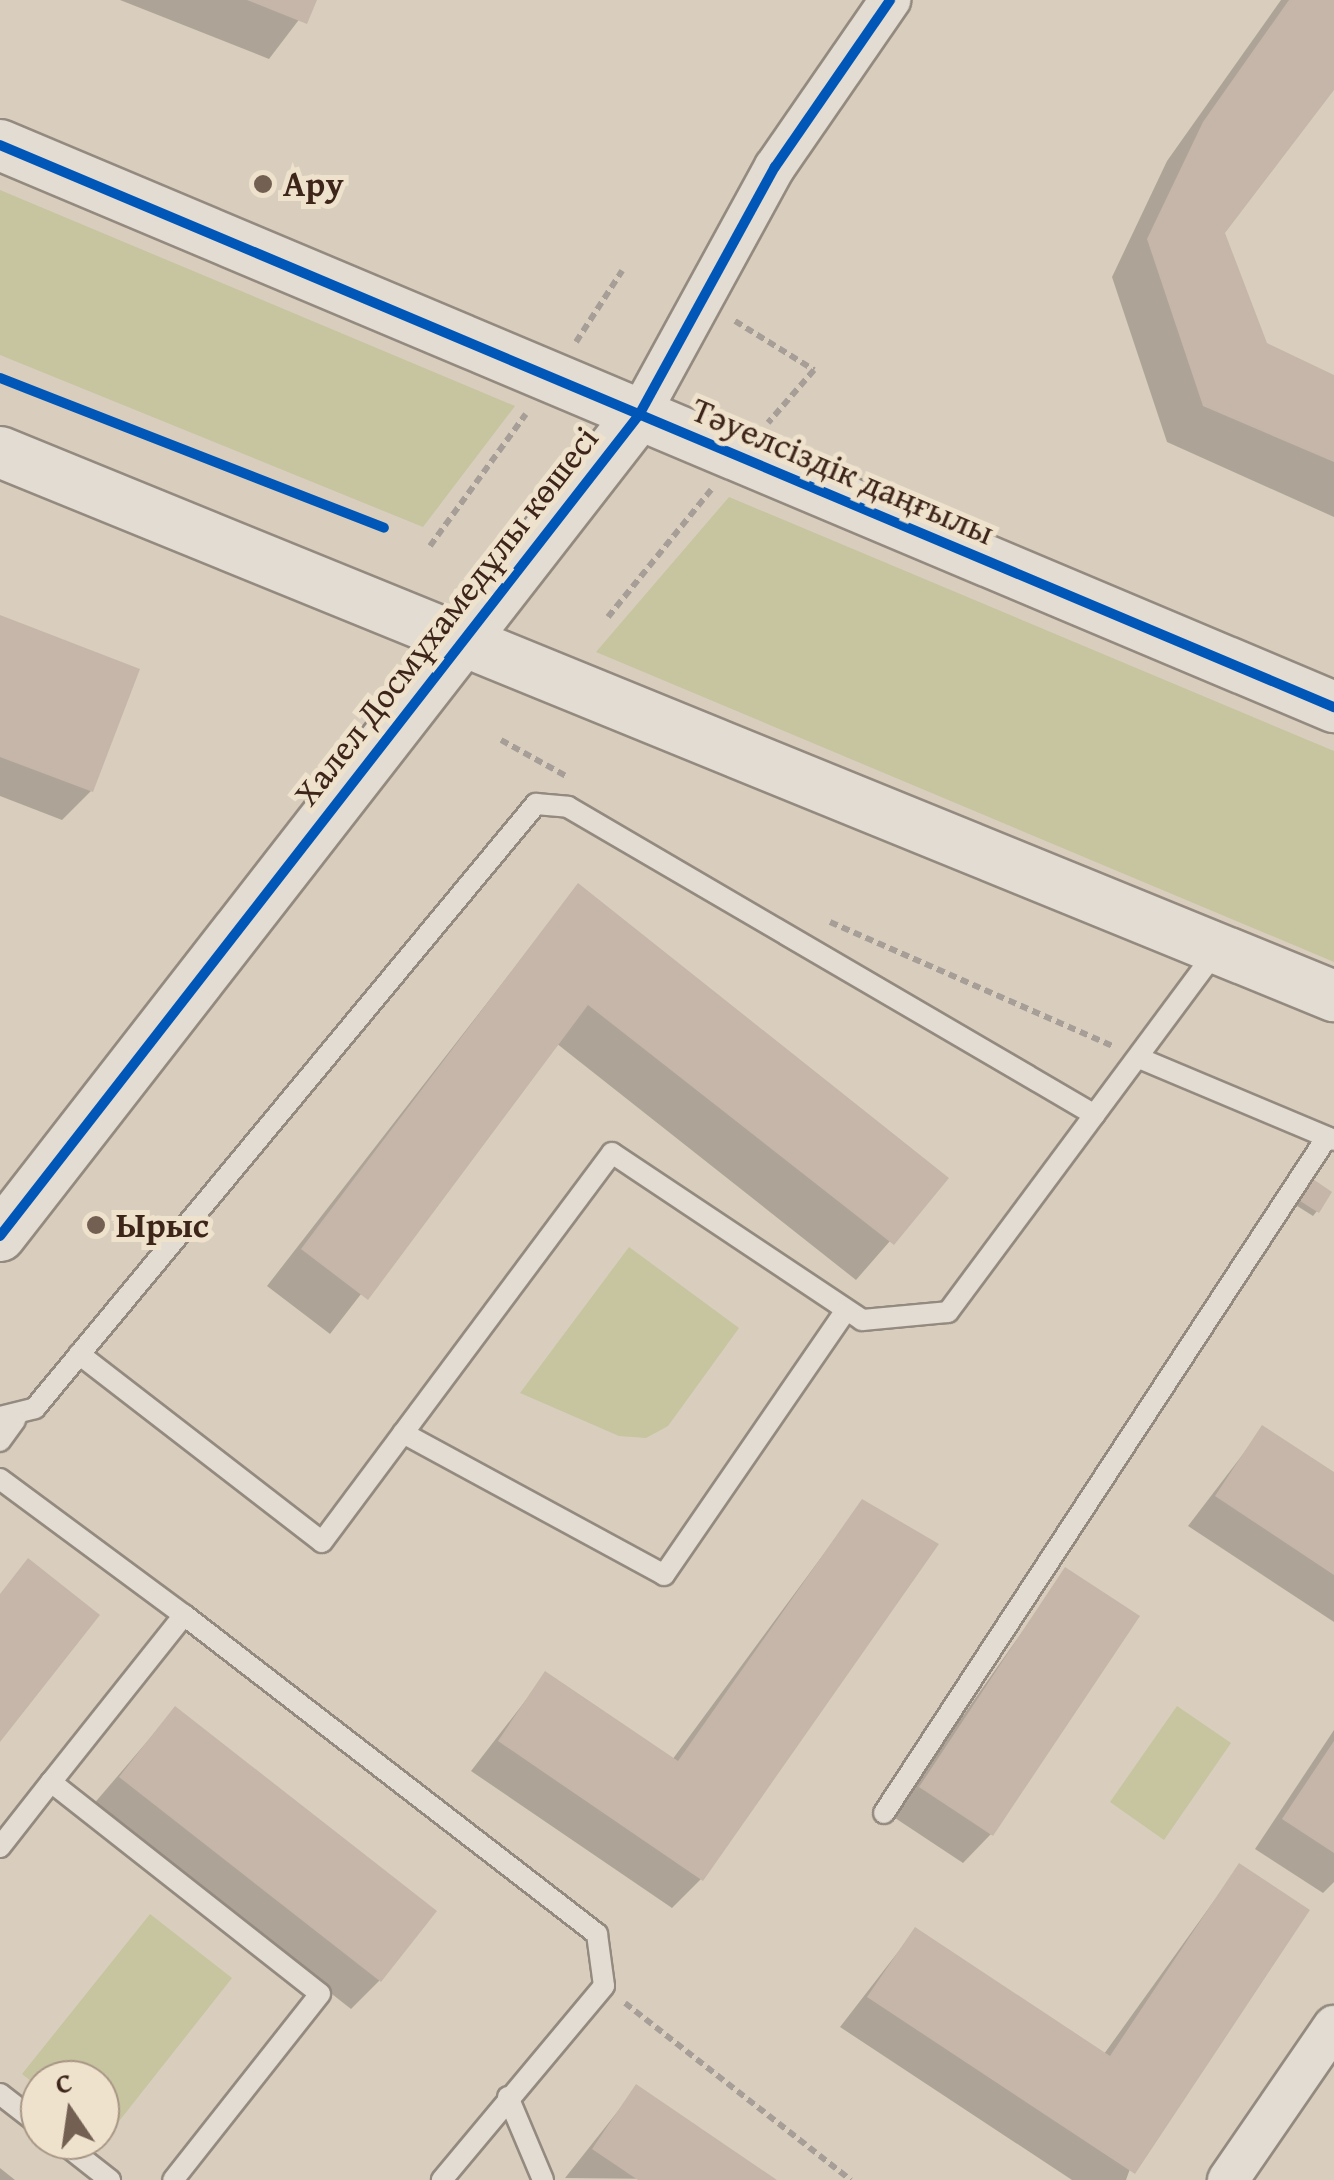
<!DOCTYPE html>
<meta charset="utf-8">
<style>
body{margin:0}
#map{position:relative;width:1334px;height:2180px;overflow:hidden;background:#d9cebd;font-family:"Gentium Book Plus",serif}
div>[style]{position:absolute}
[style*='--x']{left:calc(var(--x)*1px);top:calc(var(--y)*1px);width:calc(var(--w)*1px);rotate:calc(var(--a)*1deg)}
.green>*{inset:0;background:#c7c4a0}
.shadow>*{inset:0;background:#0003}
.building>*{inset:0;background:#c6b6aa}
.path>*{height:6px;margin-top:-3px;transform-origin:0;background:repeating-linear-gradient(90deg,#a69e97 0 8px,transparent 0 13px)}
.roads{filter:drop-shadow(2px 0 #948a7f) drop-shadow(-2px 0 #948a7f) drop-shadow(0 2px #948a7f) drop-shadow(0 -2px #948a7f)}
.service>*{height:20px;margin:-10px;padding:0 10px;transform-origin:10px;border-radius:10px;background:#e2dcd3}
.minor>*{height:40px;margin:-20px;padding:0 20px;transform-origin:20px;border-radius:20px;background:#e2dcd3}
.tertiary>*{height:50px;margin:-25px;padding:0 25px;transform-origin:25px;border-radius:25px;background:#e2dcd3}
.cycleway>*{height:10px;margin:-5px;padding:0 5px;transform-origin:5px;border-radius:5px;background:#0057b8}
.dots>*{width:28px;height:28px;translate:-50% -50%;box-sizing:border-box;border:5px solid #efe2cc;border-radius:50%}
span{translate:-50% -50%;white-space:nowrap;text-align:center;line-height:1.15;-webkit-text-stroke:10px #efe2cc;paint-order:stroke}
.poi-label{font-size:35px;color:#3e251a;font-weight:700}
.left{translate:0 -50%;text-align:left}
.street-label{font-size:35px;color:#3e251a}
.north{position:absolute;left:20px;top:2060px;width:100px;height:100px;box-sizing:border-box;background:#efe2cc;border:2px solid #a89685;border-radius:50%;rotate:347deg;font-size:28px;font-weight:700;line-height:40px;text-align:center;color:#3e251a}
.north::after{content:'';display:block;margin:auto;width:35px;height:45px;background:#746053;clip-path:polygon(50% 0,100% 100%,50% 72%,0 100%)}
</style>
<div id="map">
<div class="green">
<div style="clip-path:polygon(0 190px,515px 406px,423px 527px,0 355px)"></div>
<div style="clip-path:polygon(729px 497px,1334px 751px,1334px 962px,596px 652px)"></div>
<div style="clip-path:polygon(629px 1247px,739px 1328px,668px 1426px,646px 1438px,619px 1436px,520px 1393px)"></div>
<div style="clip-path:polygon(1177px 1706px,1231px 1743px,1164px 1840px,1110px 1802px)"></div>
<div style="clip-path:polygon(150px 1914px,232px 1978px,105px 2139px,100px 2080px,40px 2080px,40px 2088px,22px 2074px)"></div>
</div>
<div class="shadow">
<div style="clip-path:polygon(120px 0,314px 0,269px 59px)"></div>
<div style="clip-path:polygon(1281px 0,1334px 0,1334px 79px,1222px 233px,1265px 345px,1334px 378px,1334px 517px,1167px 442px,1112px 277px,1167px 161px)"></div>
<div style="clip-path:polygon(0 618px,91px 791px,62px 820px,0 796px)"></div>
<div style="clip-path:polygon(578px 886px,945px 1178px,856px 1280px,556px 1043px,330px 1334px,267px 1286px)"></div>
<div style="clip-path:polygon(1306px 1185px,1317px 1211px,1313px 1216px,1294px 1204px)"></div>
<div style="clip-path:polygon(1263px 1428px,1334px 1475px,1334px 1622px,1188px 1526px)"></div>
<div style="clip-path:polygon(862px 1502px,701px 1879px,672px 1908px,471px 1771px,546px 1674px,672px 1760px)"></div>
<div style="clip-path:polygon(1066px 1570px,991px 1834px,963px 1863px,892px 1816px)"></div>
<div style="clip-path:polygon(175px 1709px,380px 1980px,351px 2009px,92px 1806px)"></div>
<div style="clip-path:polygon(1334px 1730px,1334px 1882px,1323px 1893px,1255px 1849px)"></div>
<div style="clip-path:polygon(1239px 1866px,1126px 2180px,1072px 2180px,840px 2027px,915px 1930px,1104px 2054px)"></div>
<div style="clip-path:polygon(637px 2087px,772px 2180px,565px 2178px)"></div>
<div style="clip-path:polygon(0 2168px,15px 2180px,0 2180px)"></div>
</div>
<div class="building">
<div style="clip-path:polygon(247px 0,317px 0,307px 24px)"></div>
<div style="clip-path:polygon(1289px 0,1334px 0,1334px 90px,1225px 233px,1267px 343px,1334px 375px,1334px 462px,1203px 406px,1147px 239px,1203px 122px)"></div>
<div style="clip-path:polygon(0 615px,140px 669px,93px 792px,0 757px)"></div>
<div style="clip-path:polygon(578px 883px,949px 1178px,894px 1245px,588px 1005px,368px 1300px,301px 1249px)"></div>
<div style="clip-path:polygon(1310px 1177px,1332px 1192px,1319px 1213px,1297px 1199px)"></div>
<div style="clip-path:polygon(1262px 1425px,1334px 1472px,1334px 1575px,1215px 1496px)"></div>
<div style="clip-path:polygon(862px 1499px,939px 1544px,703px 1881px,498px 1741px,545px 1671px,678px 1761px)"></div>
<div style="clip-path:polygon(28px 1558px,100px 1615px,0 1742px,0 1594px)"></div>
<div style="clip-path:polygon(1065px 1567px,1140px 1616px,993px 1836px,919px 1787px)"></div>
<div style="clip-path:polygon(175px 1706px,437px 1911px,381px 1982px,119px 1777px)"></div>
<div style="clip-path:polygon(1334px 1741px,1334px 1853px,1282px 1819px)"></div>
<div style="clip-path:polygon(1239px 1863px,1310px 1910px,1135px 2174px,867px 1997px,915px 1927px,1110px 2056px)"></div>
<div style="clip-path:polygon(636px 2084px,777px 2180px,638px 2180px,592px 2149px)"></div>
</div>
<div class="path">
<div style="--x:735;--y:321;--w:93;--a:31.8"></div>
<div style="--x:814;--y:370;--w:70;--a:131"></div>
<div style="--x:576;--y:342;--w:85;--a:-57.1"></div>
<div style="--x:430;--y:546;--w:163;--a:-54"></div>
<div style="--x:608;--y:617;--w:164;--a:-51"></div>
<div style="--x:501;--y:740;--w:74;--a:29"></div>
<div style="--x:830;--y:922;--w:308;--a:23.7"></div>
<div style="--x:625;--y:2003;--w:287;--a:38.1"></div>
</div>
<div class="roads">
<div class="service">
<div style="--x:1139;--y:1058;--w:212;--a:22.8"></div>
<div style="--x:79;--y:1354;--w:307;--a:37.7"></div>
<div style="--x:322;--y:1542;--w:485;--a:-53.3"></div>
<div style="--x:612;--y:1153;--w:301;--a:33.7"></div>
<div style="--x:862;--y:1320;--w:86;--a:-5.3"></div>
<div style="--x:948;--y:1312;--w:452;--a:-53.4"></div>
<div style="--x:0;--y:1417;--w:36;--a:-14"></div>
<div style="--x:35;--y:1408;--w:785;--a:-50.33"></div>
<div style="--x:536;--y:804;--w:32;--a:5"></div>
<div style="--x:568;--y:807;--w:610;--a:30.3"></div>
<div style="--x:403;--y:1433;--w:297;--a:28.5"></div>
<div style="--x:664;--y:1575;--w:321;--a:-55.5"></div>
<div style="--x:0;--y:1441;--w:26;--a:-54"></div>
<div style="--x:0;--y:1479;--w:229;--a:36.5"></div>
<div style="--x:184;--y:1615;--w:213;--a:128.5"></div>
<div style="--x:184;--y:1615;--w:522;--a:37.68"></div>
<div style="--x:597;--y:1934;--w:52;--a:82.3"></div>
<div style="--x:604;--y:1986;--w:253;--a:129.9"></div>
<div style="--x:884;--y:1813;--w:808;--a:-56.76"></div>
<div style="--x:0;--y:1847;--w:83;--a:-51.9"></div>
<div style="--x:51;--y:1782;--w:342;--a:38.2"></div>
<div style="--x:320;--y:1994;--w:237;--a:128.3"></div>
<div style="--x:0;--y:2094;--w:51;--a:37.8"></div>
<div style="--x:508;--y:2097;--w:90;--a:67.1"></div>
<div style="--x:59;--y:2140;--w:65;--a:38.1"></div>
</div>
<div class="minor">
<div style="--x:639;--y:415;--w:283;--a:-61.3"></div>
<div style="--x:775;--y:167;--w:203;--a:-55.4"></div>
<div style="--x:1228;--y:2180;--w:187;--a:-55.5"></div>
</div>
<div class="tertiary">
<div style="--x:0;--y:145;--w:1448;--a:22.85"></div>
<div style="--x:0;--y:452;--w:1441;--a:22.19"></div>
<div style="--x:0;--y:1236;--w:1040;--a:-52.11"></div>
</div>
</div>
<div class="cycleway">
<div style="--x:0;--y:145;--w:1448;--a:22.85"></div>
<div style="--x:0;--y:378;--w:412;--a:21.3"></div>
<div style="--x:0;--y:1236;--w:1040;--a:-52.11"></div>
<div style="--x:639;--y:415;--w:283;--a:-61.3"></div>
<div style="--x:775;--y:167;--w:203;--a:-55.4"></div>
</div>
<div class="dots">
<div style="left:263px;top:184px;background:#746053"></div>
<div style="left:96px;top:1225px;background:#746053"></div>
</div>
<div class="poi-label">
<span class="left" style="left:283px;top:184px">Ару</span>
<span class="left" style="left:116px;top:1225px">Ырыс</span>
</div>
<div class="street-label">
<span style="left:843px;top:471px;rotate:23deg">Тәуелсіздік даңғылы</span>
<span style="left:446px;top:616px;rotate:-52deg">Халел Досмұхамедұлы көшесі</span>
</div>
<div class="north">С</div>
</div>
